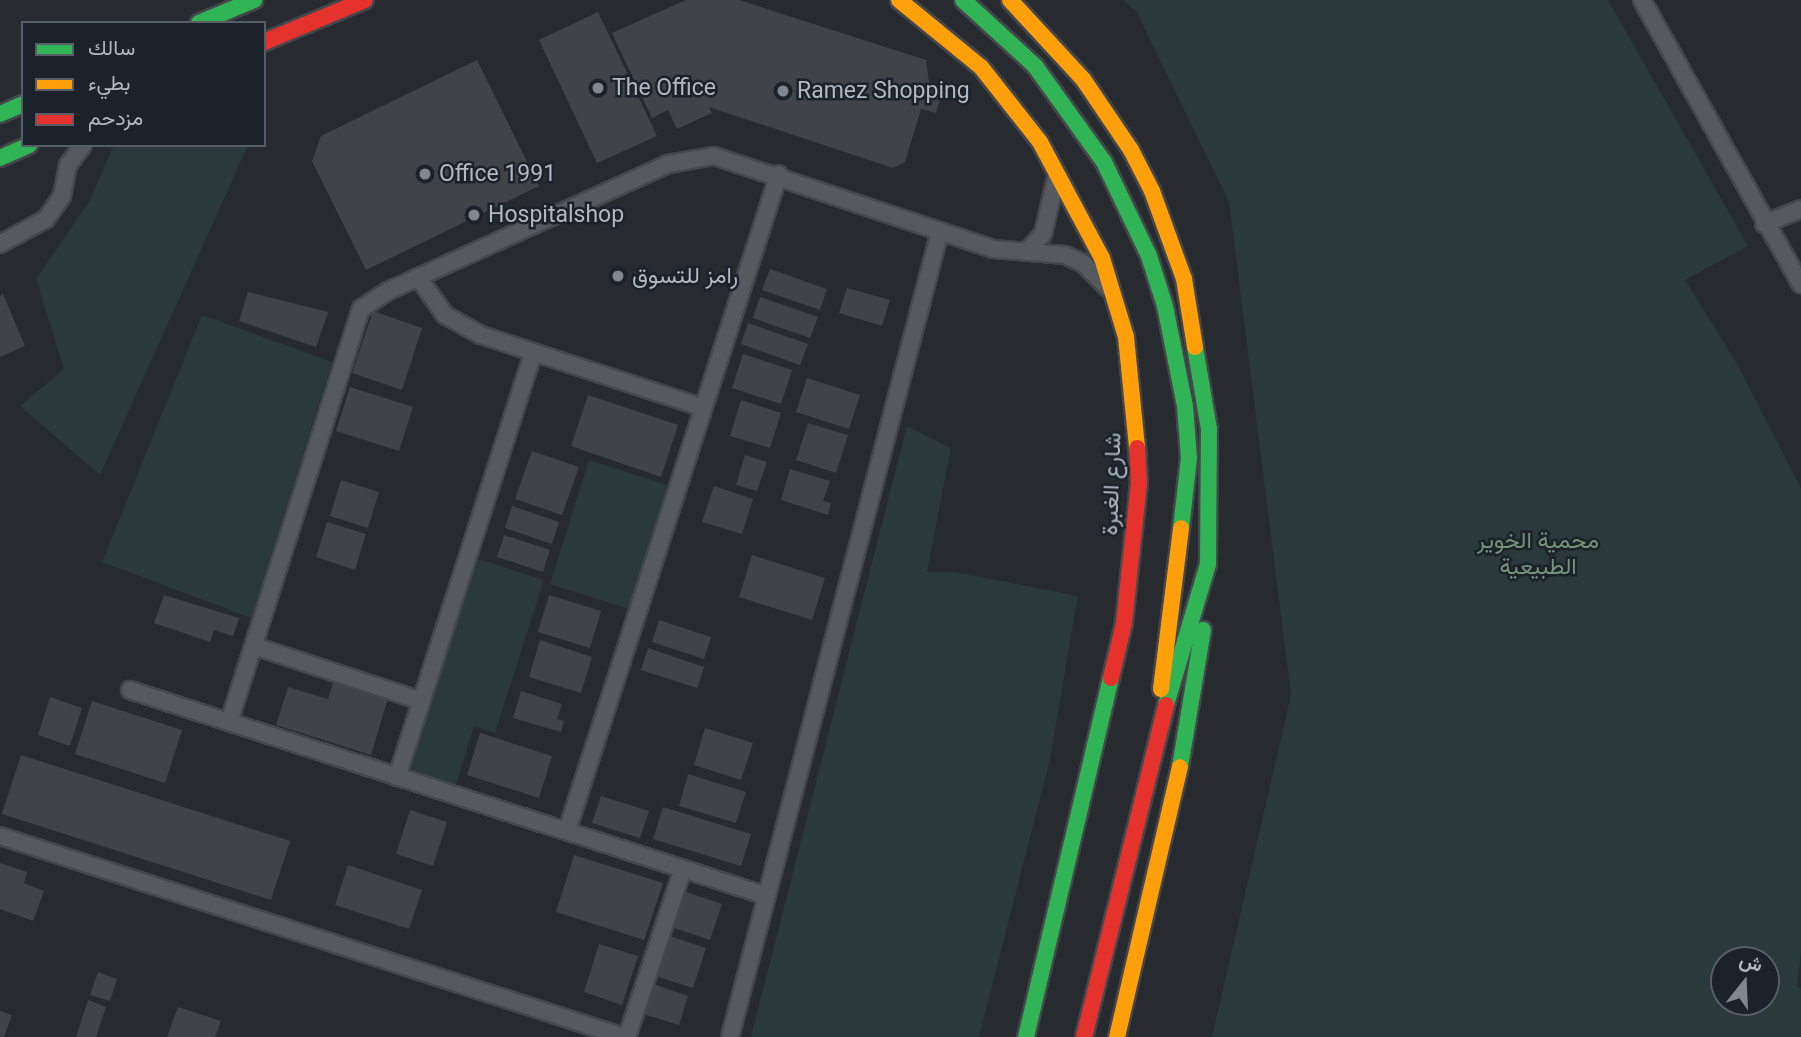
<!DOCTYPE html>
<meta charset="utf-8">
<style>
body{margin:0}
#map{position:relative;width:1801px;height:1037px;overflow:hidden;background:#272b30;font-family:Roboto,Vazirmatn,sans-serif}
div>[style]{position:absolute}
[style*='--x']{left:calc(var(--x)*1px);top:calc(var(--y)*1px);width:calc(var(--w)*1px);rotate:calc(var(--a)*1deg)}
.green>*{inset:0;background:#2a3939}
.building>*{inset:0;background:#404448}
.roads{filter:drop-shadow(2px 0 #44474b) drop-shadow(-2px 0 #44474b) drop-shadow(0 2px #44474b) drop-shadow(0 -2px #44474b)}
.street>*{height:16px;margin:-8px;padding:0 8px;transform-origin:8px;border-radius:8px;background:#565a5f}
.fast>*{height:16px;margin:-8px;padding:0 8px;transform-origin:8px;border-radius:8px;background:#30b455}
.slow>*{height:16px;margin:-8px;padding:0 8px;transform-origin:8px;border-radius:8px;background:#ff9f0a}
.jam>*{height:16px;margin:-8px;padding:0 8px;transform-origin:8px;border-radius:8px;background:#e5322d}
.dots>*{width:19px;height:19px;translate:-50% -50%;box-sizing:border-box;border:4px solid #1b222a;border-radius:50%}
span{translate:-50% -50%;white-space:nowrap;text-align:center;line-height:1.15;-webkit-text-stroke:5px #1b222a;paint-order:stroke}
.poi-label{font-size:23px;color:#b0b8c2}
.left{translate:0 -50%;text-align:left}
.street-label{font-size:23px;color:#b0b8c2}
.park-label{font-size:23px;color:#729578}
.legend{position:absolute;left:21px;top:21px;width:245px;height:126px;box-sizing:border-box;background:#1b222a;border:2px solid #575e67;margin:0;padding:9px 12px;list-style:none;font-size:21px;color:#b0b8c2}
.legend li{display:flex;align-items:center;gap:14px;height:35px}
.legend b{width:35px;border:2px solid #575e67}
.north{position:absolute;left:1710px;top:946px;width:70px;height:70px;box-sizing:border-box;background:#1b222a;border:2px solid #575e67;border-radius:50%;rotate:18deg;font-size:19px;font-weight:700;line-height:28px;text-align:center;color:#b0b8c2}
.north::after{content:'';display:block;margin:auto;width:24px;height:32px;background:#80878f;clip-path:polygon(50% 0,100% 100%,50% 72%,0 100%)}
</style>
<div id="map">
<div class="green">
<div style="clip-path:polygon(evenodd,1123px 0,1608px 0,1748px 246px,1685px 280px,1736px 362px,1801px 488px,1801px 952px,1797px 987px,1801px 988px,1801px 1037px,1212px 1037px,1291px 695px,1229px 202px,1136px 11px,1123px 0,1724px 960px,1766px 960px,1766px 1002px,1724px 1002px,1724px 960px)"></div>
<div style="clip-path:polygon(114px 145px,248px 145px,100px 475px,20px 406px,64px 369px,36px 279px,89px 202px)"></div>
<div style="clip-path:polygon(202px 315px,332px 362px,251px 618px,102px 562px)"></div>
<div style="clip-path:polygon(907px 426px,951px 448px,927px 572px,955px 572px,1078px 596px,1050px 759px,979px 1037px,751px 1037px)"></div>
<div style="clip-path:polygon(589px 460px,667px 485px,629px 609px,550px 584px)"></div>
<div style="clip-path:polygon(475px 558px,544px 580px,495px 733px,474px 726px,454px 791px,416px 779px,409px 764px)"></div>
</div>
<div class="building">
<div style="clip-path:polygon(686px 0,739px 0,926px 60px,929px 82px,944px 87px,936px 113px,921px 109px,905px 162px,893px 168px,709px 107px,712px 113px,677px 129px,668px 110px,652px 118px,612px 33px)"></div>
<div style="clip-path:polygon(598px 12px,657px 136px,597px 163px,539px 40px)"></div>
<div style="clip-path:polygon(477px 60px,539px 186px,366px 270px,312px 161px,321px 136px)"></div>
<div style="clip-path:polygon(770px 269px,827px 289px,820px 310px,762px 290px)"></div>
<div style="clip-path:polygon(847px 288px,890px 300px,882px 326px,839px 313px)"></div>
<div style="clip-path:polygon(248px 292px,328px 312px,316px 347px,239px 321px)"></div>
<div style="clip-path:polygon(3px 294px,25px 346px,0 357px,0 296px)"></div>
<div style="clip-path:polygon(760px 297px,818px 317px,810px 338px,753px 318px)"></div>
<div style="clip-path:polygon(373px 311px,422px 328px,402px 390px,352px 373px)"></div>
<div style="clip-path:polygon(748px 323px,808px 344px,800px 365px,741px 344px)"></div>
<div style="clip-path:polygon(743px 354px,792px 370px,781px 404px,732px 388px)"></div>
<div style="clip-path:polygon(807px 378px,860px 395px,849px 429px,796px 412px)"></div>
<div style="clip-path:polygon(350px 387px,413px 407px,399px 451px,336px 431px)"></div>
<div style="clip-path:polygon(588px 395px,678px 425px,661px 477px,571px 446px)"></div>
<div style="clip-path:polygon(741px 400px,781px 413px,770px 448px,730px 436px)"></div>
<div style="clip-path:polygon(808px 423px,848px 435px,836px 473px,796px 460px)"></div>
<div style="clip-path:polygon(532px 451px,579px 467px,562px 515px,515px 499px)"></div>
<div style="clip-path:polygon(745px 455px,767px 462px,757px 491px,736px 485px)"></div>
<div style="clip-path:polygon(790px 469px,830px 481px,823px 501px,831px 503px,828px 515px,781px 500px)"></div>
<div style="clip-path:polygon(341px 480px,379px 492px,368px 528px,330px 516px)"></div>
<div style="clip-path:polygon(714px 486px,753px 499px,742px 534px,702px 522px)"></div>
<div style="clip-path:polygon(512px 506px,559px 522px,552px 544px,505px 528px)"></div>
<div style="clip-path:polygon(327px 522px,366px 534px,355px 570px,316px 557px)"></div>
<div style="clip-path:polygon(504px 535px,550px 550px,543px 572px,497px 557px)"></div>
<div style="clip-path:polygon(752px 555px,825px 578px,812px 620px,739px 597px)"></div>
<div style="clip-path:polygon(164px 595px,239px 618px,233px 636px,214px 630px,210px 642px,154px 623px)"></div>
<div style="clip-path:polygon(549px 595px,601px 611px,590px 648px,538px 632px)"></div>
<div style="clip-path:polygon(659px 620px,711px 637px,704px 659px,652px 642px)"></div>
<div style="clip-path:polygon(540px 640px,592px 657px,581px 693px,529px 677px)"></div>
<div style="clip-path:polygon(648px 648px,704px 667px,697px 688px,641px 670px)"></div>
<div style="clip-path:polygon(334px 680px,388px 698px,371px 755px,276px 725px,288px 687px,328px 699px)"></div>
<div style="clip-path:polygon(521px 691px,562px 704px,557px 719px,564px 721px,561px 732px,513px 718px)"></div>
<div style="clip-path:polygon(50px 697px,82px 708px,70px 746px,38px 735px)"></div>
<div style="clip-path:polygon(92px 701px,182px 730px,165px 783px,75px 754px)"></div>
<div style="clip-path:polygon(705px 728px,753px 743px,741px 780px,694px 765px)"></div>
<div style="clip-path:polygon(480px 733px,552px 756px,539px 798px,467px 775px)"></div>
<div style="clip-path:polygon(21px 755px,290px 841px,271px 900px,2px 814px)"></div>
<div style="clip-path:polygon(688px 774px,746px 792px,736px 823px,679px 806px)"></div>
<div style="clip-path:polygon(601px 796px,649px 811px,640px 838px,592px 823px)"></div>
<div style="clip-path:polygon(663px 807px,751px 834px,741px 866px,653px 839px)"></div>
<div style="clip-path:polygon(410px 810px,447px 822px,433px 866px,396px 854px)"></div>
<div style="clip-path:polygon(574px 855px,663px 883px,644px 940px,556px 912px)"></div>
<div style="clip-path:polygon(0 863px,27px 872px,24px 883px,44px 891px,33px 921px,0 909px)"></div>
<div style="clip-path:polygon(348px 865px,422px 890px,409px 929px,335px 905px)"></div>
<div style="clip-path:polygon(683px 891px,722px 904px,710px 940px,671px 927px)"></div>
<div style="clip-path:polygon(664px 934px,706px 948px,693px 988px,652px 975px)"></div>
<div style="clip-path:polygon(599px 944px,638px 956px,622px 1005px,584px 992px)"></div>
<div style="clip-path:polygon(98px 972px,117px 979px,110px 1001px,90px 995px)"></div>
<div style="clip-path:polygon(650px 983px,688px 996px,679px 1025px,640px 1013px)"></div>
<div style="clip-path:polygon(88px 1000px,106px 1007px,96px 1037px,76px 1037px)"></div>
<div style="clip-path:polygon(178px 1007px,221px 1021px,215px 1037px,167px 1037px)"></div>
<div style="clip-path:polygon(0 1011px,12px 1015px,4px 1037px,0 1037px)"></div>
</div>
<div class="roads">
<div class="street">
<div style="--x:1642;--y:0;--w:326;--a:60.8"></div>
<div style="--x:1764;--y:224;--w:40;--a:-22"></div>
<div style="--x:0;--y:244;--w:52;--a:-28.5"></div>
<div style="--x:46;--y:219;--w:28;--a:-55"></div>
<div style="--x:62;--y:196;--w:32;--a:-79"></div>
<div style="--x:68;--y:165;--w:25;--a:-53"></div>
<div style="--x:1030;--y:248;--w:19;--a:-47"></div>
<div style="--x:1043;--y:234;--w:62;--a:-76.9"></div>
<div style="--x:418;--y:277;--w:47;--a:54.6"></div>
<div style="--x:445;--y:315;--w:41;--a:29.1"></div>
<div style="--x:481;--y:335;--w:231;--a:18.1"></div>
<div style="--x:254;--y:646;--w:176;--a:18.2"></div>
<div style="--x:130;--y:690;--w:669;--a:17.92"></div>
<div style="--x:229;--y:722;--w:434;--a:-72.3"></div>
<div style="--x:361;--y:309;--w:32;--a:-34"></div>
<div style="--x:388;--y:291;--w:307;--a:-24.4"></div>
<div style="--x:668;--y:164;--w:47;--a:-9.9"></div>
<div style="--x:714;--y:156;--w:294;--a:18.4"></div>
<div style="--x:993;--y:249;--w:72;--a:4.8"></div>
<div style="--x:1065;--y:255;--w:21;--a:25"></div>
<div style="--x:1084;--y:264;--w:34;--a:45"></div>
<div style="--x:397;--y:777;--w:445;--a:-72.2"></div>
<div style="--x:567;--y:831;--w:690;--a:-72.12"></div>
<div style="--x:0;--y:836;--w:656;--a:17.85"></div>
<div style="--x:627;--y:1037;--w:177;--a:-71.6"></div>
<div style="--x:730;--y:1037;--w:833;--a:-75.4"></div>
</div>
<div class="fast">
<div style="--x:963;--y:0;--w:98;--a:42.5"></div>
<div style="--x:1035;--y:66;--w:118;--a:54.3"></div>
<div style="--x:1104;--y:162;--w:104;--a:64.4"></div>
<div style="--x:1149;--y:256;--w:52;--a:72.3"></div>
<div style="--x:1165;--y:306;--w:102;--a:78.7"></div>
<div style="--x:1185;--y:406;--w:52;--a:85.6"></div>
<div style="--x:1189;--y:458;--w:70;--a:96.5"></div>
<div style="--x:199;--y:23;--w:60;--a:-22.7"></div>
<div style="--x:0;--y:114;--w:25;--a:-23"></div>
<div style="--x:0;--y:158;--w:32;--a:-24"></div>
<div style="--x:1166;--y:705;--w:147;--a:-73.4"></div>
<div style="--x:1208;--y:564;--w:135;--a:-89.6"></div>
<div style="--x:1209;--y:429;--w:83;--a:-99.7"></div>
<div style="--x:1180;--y:767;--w:139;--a:-80.5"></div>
<div style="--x:1026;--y:1037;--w:369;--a:-76.7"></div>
</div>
<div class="slow">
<div style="--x:899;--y:0;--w:106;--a:39.3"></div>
<div style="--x:981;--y:67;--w:95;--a:51.8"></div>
<div style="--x:1040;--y:142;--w:132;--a:61.9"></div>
<div style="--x:1102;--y:258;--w:83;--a:73.1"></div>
<div style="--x:1126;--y:337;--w:112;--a:84.3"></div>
<div style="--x:1010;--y:0;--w:108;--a:47.3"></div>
<div style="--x:1083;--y:79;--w:86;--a:55.9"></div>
<div style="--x:1131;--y:150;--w:46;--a:62.9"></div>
<div style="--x:1152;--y:191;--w:94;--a:70"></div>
<div style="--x:1184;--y:279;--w:69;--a:80.8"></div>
<div style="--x:1161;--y:689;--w:162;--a:-82.9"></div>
<div style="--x:1117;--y:1037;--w:277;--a:-76.9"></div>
</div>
<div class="jam">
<div style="--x:264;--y:42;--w:109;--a:-22.6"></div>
<div style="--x:1111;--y:678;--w:57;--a:-76.7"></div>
<div style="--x:1124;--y:623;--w:141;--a:-83.9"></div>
<div style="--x:1139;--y:483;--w:35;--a:-93"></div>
<div style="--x:1084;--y:1037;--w:342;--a:-76.1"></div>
</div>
</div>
<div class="dots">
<div style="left:598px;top:88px;background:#80878f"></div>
<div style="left:783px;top:91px;background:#80878f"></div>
<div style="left:425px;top:174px;background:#80878f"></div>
<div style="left:474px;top:215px;background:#80878f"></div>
<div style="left:618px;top:276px;background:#80878f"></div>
</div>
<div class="poi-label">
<span class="left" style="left:612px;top:88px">The Office</span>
<span class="left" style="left:797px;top:91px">Ramez Shopping</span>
<span class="left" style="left:439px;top:174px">Office 1991</span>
<span class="left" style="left:488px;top:215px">Hospitalshop</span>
<span class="left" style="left:632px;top:276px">رامز للتسوق</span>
</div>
<div class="street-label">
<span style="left:1112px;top:484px;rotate:-88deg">شارع الغبرة</span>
</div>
<div class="park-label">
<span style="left:1538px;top:554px">محمية الخوير<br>الطبيعية</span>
</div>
<ul class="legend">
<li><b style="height:9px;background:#30b455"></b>سالك</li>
<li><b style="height:9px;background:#ff9f0a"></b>بطيء</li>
<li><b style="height:9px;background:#e5322d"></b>مزدحم</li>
</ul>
<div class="north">ش</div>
</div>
